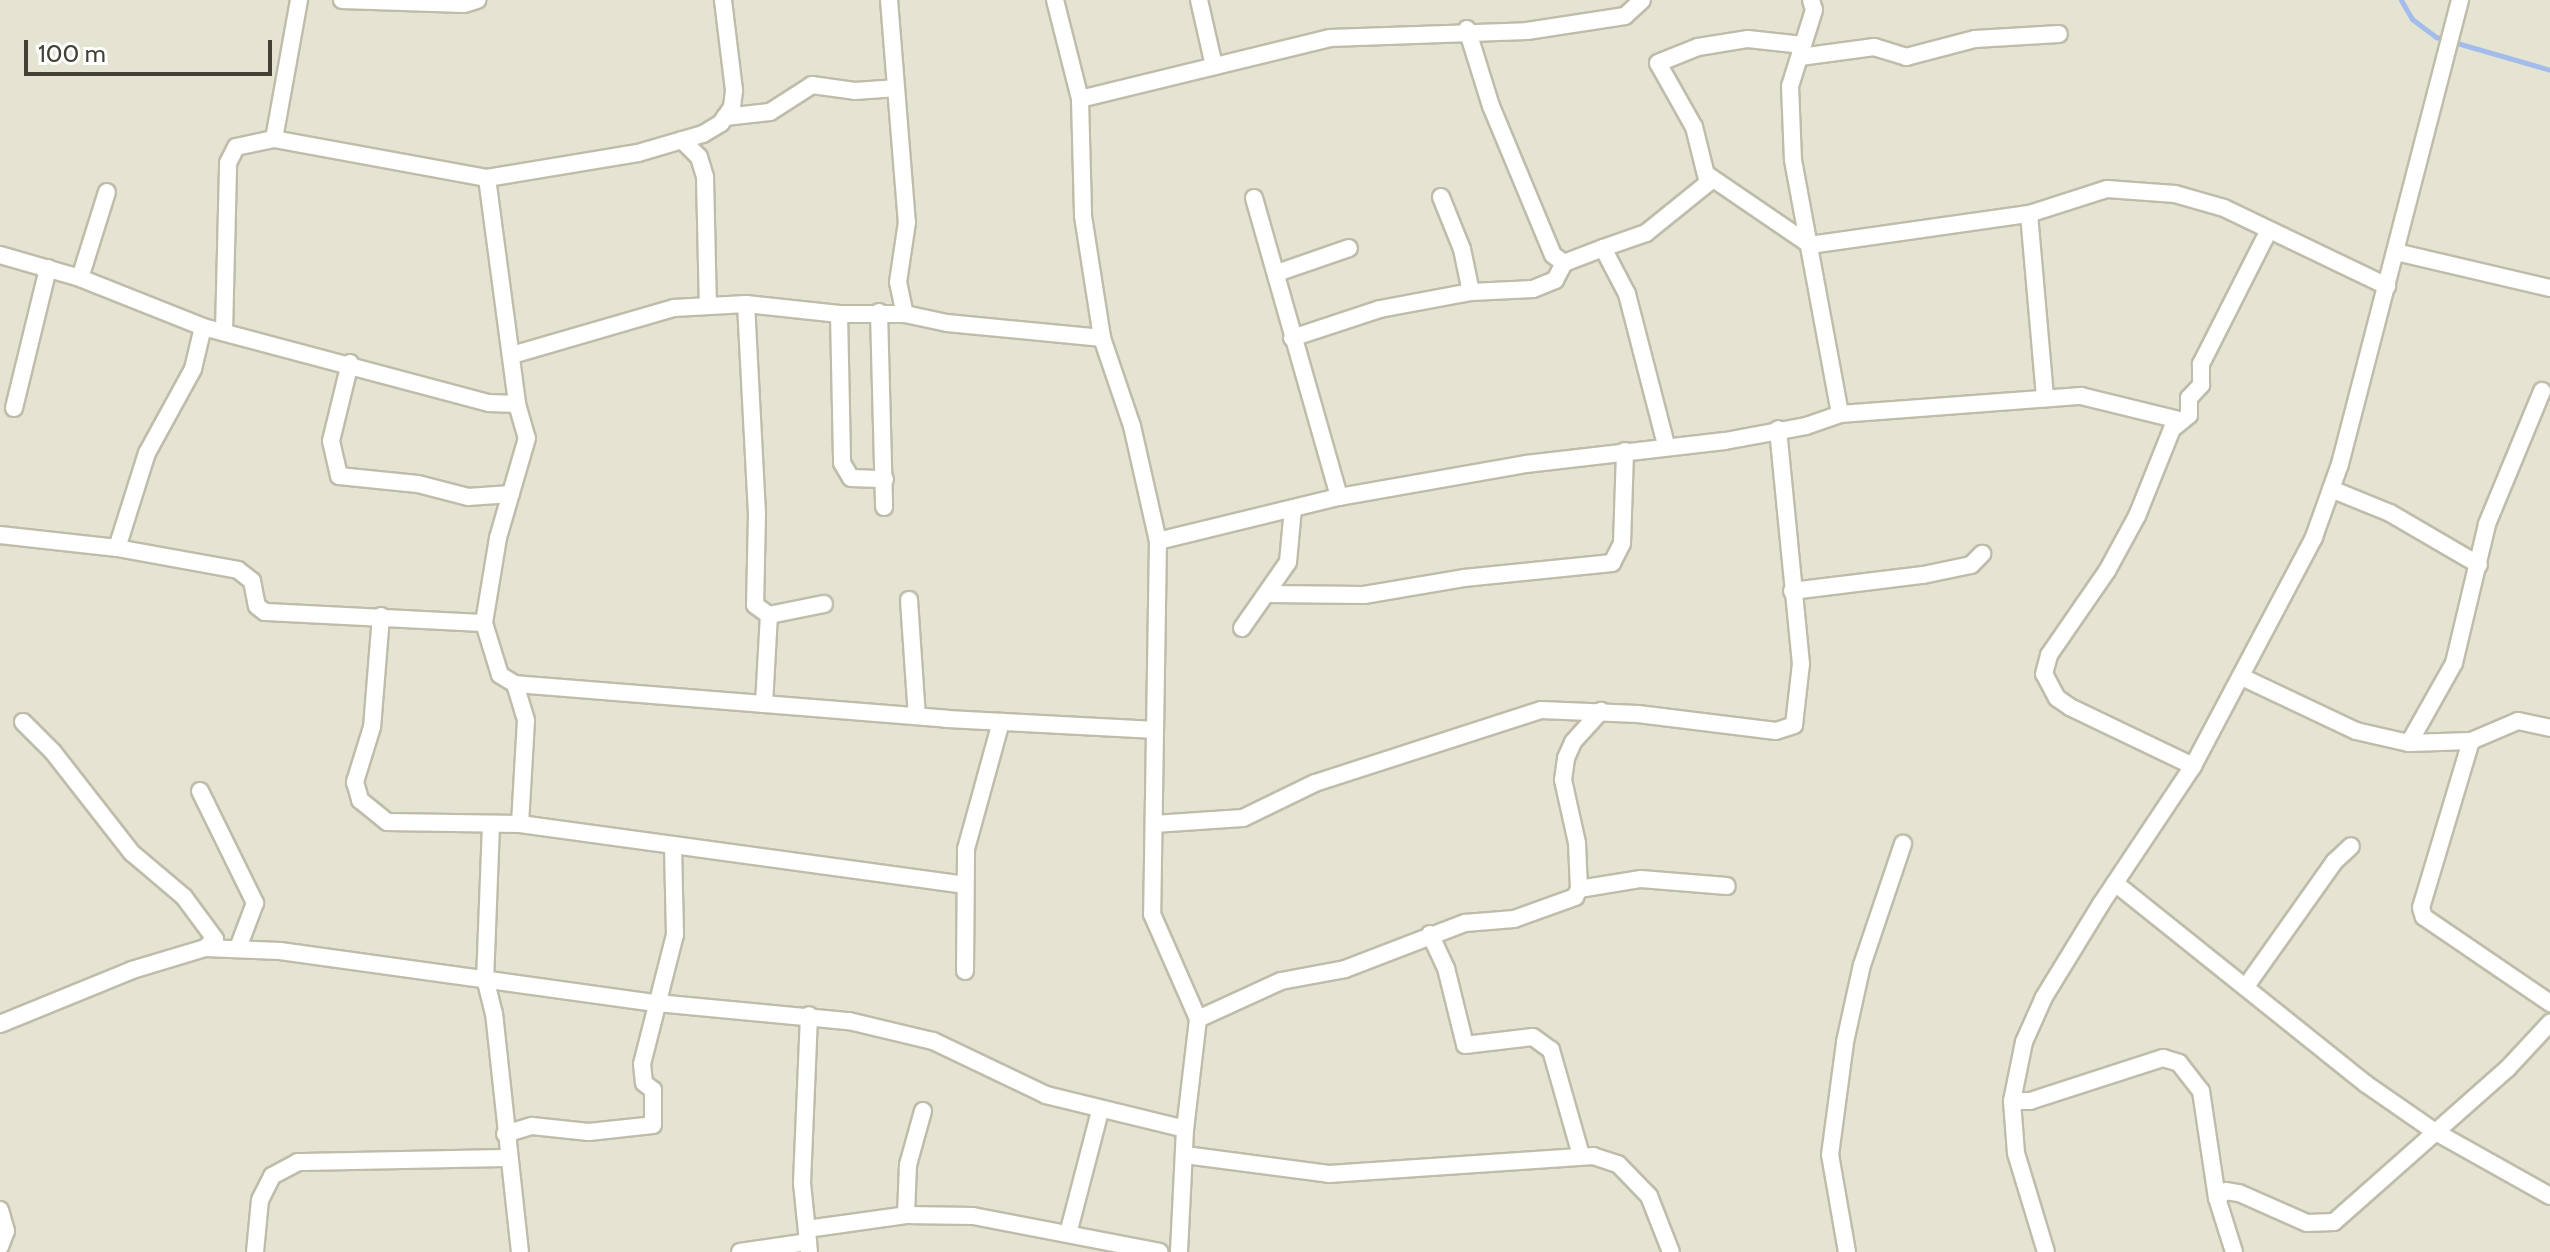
<!DOCTYPE html>
<style>
body{margin:0}
#map{position:relative;width:2550px;height:1252px;overflow:hidden;background:#f1f0e4;font-family:Cabin,sans-serif}
div>[style]{position:absolute}
[style*='--x']{left:calc(var(--x)*1px);top:calc(var(--y)*1px);width:calc(var(--w)*1px);rotate:calc(var(--a)*1deg)}
.residential>*{inset:0;background:#e5e4d3}
.stream>*{height:5px;margin:-2.5px;padding:0 2.5px;transform-origin:2.5px;border-radius:2.5px;background:#a3bceb}
.roads{filter:drop-shadow(2px 0 #bfbdaa) drop-shadow(-2px 0 #bfbdaa) drop-shadow(0 2px #bfbdaa) drop-shadow(0 -2px #bfbdaa)}
.minor>*{height:16px;margin:-8px;padding:0 8px;transform-origin:8px;border-radius:8px;background:#fff}
span{translate:-50% -50%;white-space:nowrap;text-align:center;line-height:1.15;-webkit-text-stroke:8px #fff;paint-order:stroke}
.scale{position:absolute;left:24px;top:40px;width:248px;height:36px;box-sizing:border-box;border:4px solid #434134;border-top:0;padding-left:10px;font-size:24px;line-height:28px;white-space:nowrap;color:#434134;-webkit-text-stroke:6px #fff;paint-order:stroke}
</style>
<div id="map">
<div class="residential">
<div style="clip-path:polygon(0 0,2550px 0,2550px 1252px,0 1252px)"></div>
</div>
<div class="stream">
<div style="--x:2401;--y:0;--w:22;--a:60"></div>
<div style="--x:2412;--y:19;--w:30;--a:37"></div>
<div style="--x:2436;--y:37;--w:119;--a:16.1"></div>
</div>
<div class="roads">
<div class="minor">
<div style="--x:342;--y:0;--w:122;--a:1.9"></div>
<div style="--x:464;--y:4;--w:14;--a:-17"></div>
<div style="--x:889;--y:0;--w:223;--a:85.4"></div>
<div style="--x:907;--y:222;--w:61;--a:98.5"></div>
<div style="--x:898;--y:282;--w:33;--a:78"></div>
<div style="--x:1055;--y:0;--w:102;--a:75.8"></div>
<div style="--x:1080;--y:99;--w:117;--a:88.5"></div>
<div style="--x:1083;--y:216;--w:123;--a:81.1"></div>
<div style="--x:1102;--y:338;--w:93;--a:71.2"></div>
<div style="--x:1132;--y:426;--w:118;--a:77.3"></div>
<div style="--x:1158;--y:541;--w:373;--a:90.9"></div>
<div style="--x:1152;--y:914;--w:115;--a:66.3"></div>
<div style="--x:1198;--y:1019;--w:111;--a:96.7"></div>
<div style="--x:1185;--y:1129;--w:123;--a:92.8"></div>
<div style="--x:1199;--y:0;--w:68;--a:77.2"></div>
<div style="--x:1811;--y:0;--w:10;--a:73"></div>
<div style="--x:1814;--y:10;--w:80;--a:107.5"></div>
<div style="--x:1790;--y:86;--w:74;--a:87.7"></div>
<div style="--x:1793;--y:160;--w:258;--a:79.5"></div>
<div style="--x:1467;--y:29;--w:81;--a:72.7"></div>
<div style="--x:1491;--y:106;--w:161;--a:67.4"></div>
<div style="--x:1553;--y:255;--w:14;--a:36"></div>
<div style="--x:1564;--y:263;--w:42;--a:-21"></div>
<div style="--x:1603;--y:248;--w:52;--a:62.4"></div>
<div style="--x:1627;--y:294;--w:156;--a:75.5"></div>
<div style="--x:1800;--y:57;--w:75;--a:-7.7"></div>
<div style="--x:1874;--y:47;--w:34;--a:17"></div>
<div style="--x:1906;--y:57;--w:71;--a:-14.6"></div>
<div style="--x:1975;--y:39;--w:84;--a:-3.4"></div>
<div style="--x:1080;--y:99;--w:257;--a:-13.7"></div>
<div style="--x:1330;--y:38;--w:197;--a:-2"></div>
<div style="--x:1527;--y:31;--w:99;--a:-8.7"></div>
<div style="--x:1625;--y:16;--w:23;--a:-43"></div>
<div style="--x:725;--y:117;--w:45;--a:-6.3"></div>
<div style="--x:770;--y:112;--w:50;--a:-32.7"></div>
<div style="--x:812;--y:85;--w:43;--a:7.9"></div>
<div style="--x:855;--y:91;--w:39;--a:-4"></div>
<div style="--x:274;--y:139;--w:141;--a:-79.8"></div>
<div style="--x:682;--y:140;--w:24;--a:45"></div>
<div style="--x:699;--y:157;--w:21;--a:73"></div>
<div style="--x:705;--y:177;--w:129;--a:88.7"></div>
<div style="--x:1709;--y:176;--w:122;--a:34.3"></div>
<div style="--x:1810;--y:245;--w:221;--a:-8.1"></div>
<div style="--x:2029;--y:214;--w:82;--a:-17.8"></div>
<div style="--x:2107;--y:189;--w:68;--a:4.2"></div>
<div style="--x:2175;--y:194;--w:51;--a:15.9"></div>
<div style="--x:2224;--y:208;--w:181;--a:25.6"></div>
<div style="--x:487;--y:178;--w:228;--a:82.4"></div>
<div style="--x:517;--y:404;--w:35;--a:74"></div>
<div style="--x:527;--y:438;--w:104;--a:106.2"></div>
<div style="--x:498;--y:538;--w:86;--a:99.4"></div>
<div style="--x:484;--y:623;--w:54;--a:72.9"></div>
<div style="--x:500;--y:675;--w:17;--a:31"></div>
<div style="--x:515;--y:684;--w:38;--a:73"></div>
<div style="--x:526;--y:720;--w:104;--a:93.3"></div>
<div style="--x:1441;--y:197;--w:56;--a:68"></div>
<div style="--x:1462;--y:249;--w:44;--a:78.2"></div>
<div style="--x:1254;--y:198;--w:311;--a:74.1"></div>
<div style="--x:2029;--y:214;--w:185;--a:85"></div>
<div style="--x:1603;--y:248;--w:46;--a:-19.2"></div>
<div style="--x:1646;--y:233;--w:80;--a:-38.9"></div>
<div style="--x:1708;--y:183;--w:58;--a:-104"></div>
<div style="--x:1694;--y:127;--w:73;--a:-119.4"></div>
<div style="--x:1658;--y:63;--w:43;--a:-21.8"></div>
<div style="--x:1698;--y:47;--w:51;--a:-9.1"></div>
<div style="--x:1748;--y:39;--w:55;--a:6.2"></div>
<div style="--x:2396;--y:252;--w:158;--a:13.2"></div>
<div style="--x:0;--y:255;--w:83;--a:16"></div>
<div style="--x:80;--y:278;--w:132;--a:21.7"></div>
<div style="--x:203;--y:327;--w:296;--a:14.9"></div>
<div style="--x:489;--y:403;--w:28;--a:2"></div>
<div style="--x:1277;--y:273;--w:76;--a:-19.1"></div>
<div style="--x:80;--y:278;--w:90;--a:-72.6"></div>
<div style="--x:746;--y:304;--w:209;--a:87"></div>
<div style="--x:757;--y:513;--w:92;--a:91.2"></div>
<div style="--x:755;--y:605;--w:17;--a:36"></div>
<div style="--x:769;--y:615;--w:56;--a:-11.3"></div>
<div style="--x:879;--y:312;--w:195;--a:88.5"></div>
<div style="--x:839;--y:314;--w:149;--a:88.8"></div>
<div style="--x:842;--y:463;--w:17;--a:59"></div>
<div style="--x:851;--y:478;--w:34;--a:2"></div>
<div style="--x:224;--y:332;--w:169;--a:-88.6"></div>
<div style="--x:228;--y:163;--w:18;--a:-63"></div>
<div style="--x:236;--y:147;--w:39;--a:-12"></div>
<div style="--x:274;--y:139;--w:217;--a:10.4"></div>
<div style="--x:487;--y:178;--w:153;--a:-9.4"></div>
<div style="--x:638;--y:153;--w:68;--a:-16.3"></div>
<div style="--x:703;--y:134;--w:21;--a:-31"></div>
<div style="--x:721;--y:123;--w:19;--a:-55"></div>
<div style="--x:732;--y:107;--w:17;--a:-83"></div>
<div style="--x:734;--y:90;--w:91;--a:-97"></div>
<div style="--x:1292;--y:338;--w:93;--a:-18.2"></div>
<div style="--x:1380;--y:309;--w:93;--a:-10.6"></div>
<div style="--x:1471;--y:292;--w:62;--a:-2.8"></div>
<div style="--x:1533;--y:289;--w:24;--a:-22"></div>
<div style="--x:1555;--y:280;--w:19;--a:-62"></div>
<div style="--x:512;--y:355;--w:169;--a:-16.2"></div>
<div style="--x:674;--y:308;--w:72;--a:-3.2"></div>
<div style="--x:746;--y:304;--w:94;--a:6.1"></div>
<div style="--x:839;--y:314;--w:66;--a:0"></div>
<div style="--x:905;--y:314;--w:43;--a:12.1"></div>
<div style="--x:947;--y:323;--w:156;--a:5.5"></div>
<div style="--x:350;--y:363;--w:80;--a:103.7"></div>
<div style="--x:331;--y:441;--w:36;--a:77"></div>
<div style="--x:339;--y:476;--w:79;--a:5.8"></div>
<div style="--x:418;--y:484;--w:52;--a:14.6"></div>
<div style="--x:468;--y:497;--w:43;--a:-4"></div>
<div style="--x:14;--y:408;--w:144;--a:-76.3"></div>
<div style="--x:2331;--y:489;--w:64;--a:22.1"></div>
<div style="--x:2390;--y:513;--w:103;--a:30.3"></div>
<div style="--x:0;--y:535;--w:118;--a:6.3"></div>
<div style="--x:117;--y:548;--w:123;--a:10.3"></div>
<div style="--x:238;--y:570;--w:18;--a:38"></div>
<div style="--x:252;--y:581;--w:25;--a:79"></div>
<div style="--x:257;--y:606;--w:10;--a:37"></div>
<div style="--x:265;--y:612;--w:219;--a:2.9"></div>
<div style="--x:1158;--y:541;--w:186;--a:-13.7"></div>
<div style="--x:1339;--y:497;--w:190;--a:-10"></div>
<div style="--x:1526;--y:464;--w:200;--a:-6.6"></div>
<div style="--x:1725;--y:441;--w:82;--a:-10.5"></div>
<div style="--x:1806;--y:426;--w:36;--a:-19"></div>
<div style="--x:1840;--y:414;--w:242;--a:-4.3"></div>
<div style="--x:2081;--y:396;--w:101;--a:13.8"></div>
<div style="--x:117;--y:548;--w:100;--a:-72.5"></div>
<div style="--x:147;--y:453;--w:96;--a:-61.3"></div>
<div style="--x:193;--y:369;--w:43;--a:-76.6"></div>
<div style="--x:1792;--y:591;--w:132;--a:-7"></div>
<div style="--x:1923;--y:575;--w:49;--a:-11.8"></div>
<div style="--x:1971;--y:565;--w:16;--a:-45"></div>
<div style="--x:1268;--y:594;--w:96;--a:0.6"></div>
<div style="--x:1364;--y:595;--w:101;--a:-9.6"></div>
<div style="--x:1464;--y:578;--w:149;--a:-5.8"></div>
<div style="--x:1612;--y:563;--w:22;--a:-63"></div>
<div style="--x:1622;--y:543;--w:92;--a:-88.1"></div>
<div style="--x:909;--y:600;--w:116;--a:86.1"></div>
<div style="--x:381;--y:616;--w:111;--a:94.6"></div>
<div style="--x:372;--y:727;--w:58;--a:107.2"></div>
<div style="--x:355;--y:782;--w:19;--a:74"></div>
<div style="--x:360;--y:800;--w:35;--a:39"></div>
<div style="--x:387;--y:822;--w:133;--a:0.9"></div>
<div style="--x:520;--y:824;--w:448;--a:7.8"></div>
<div style="--x:1242;--y:628;--w:80;--a:-55.1"></div>
<div style="--x:1288;--y:562;--w:54;--a:-84.7"></div>
<div style="--x:2244;--y:678;--w:124;--a:25.3"></div>
<div style="--x:2356;--y:731;--w:54;--a:12.8"></div>
<div style="--x:2409;--y:743;--w:62;--a:-1.8"></div>
<div style="--x:2471;--y:741;--w:51;--a:-23.1"></div>
<div style="--x:2518;--y:721;--w:33;--a:12"></div>
<div style="--x:515;--y:684;--w:432;--a:4.6"></div>
<div style="--x:946;--y:719;--w:207;--a:3"></div>
<div style="--x:764;--y:704;--w:89;--a:-86.8"></div>
<div style="--x:23;--y:722;--w:42;--a:45"></div>
<div style="--x:53;--y:752;--w:128;--a:52"></div>
<div style="--x:132;--y:853;--w:68;--a:40.2"></div>
<div style="--x:184;--y:897;--w:52;--a:53.6"></div>
<div style="--x:215;--y:939;--w:13;--a:138"></div>
<div style="--x:2471;--y:741;--w:174;--a:106.7"></div>
<div style="--x:2421;--y:908;--w:9;--a:72"></div>
<div style="--x:2424;--y:917;--w:153;--a:34.3"></div>
<div style="--x:2409;--y:743;--w:92;--a:-60.6"></div>
<div style="--x:2454;--y:663;--w:143;--a:-76.6"></div>
<div style="--x:2487;--y:524;--w:144;--a:-67.5"></div>
<div style="--x:2193;--y:766;--w:136;--a:-154.4"></div>
<div style="--x:2070;--y:707;--w:16;--a:-145"></div>
<div style="--x:2057;--y:698;--w:27;--a:-118"></div>
<div style="--x:2044;--y:674;--w:20;--a:-75"></div>
<div style="--x:2049;--y:655;--w:102;--a:-55.4"></div>
<div style="--x:2107;--y:571;--w:63;--a:-61.4"></div>
<div style="--x:2137;--y:516;--w:94;--a:-68.1"></div>
<div style="--x:2172;--y:429;--w:22;--a:-39"></div>
<div style="--x:2189;--y:415;--w:17;--a:-90"></div>
<div style="--x:2189;--y:398;--w:18;--a:-47"></div>
<div style="--x:2201;--y:385;--w:21;--a:-90"></div>
<div style="--x:2201;--y:364;--w:148;--a:-63.1"></div>
<div style="--x:200;--y:791;--w:125;--a:63.8"></div>
<div style="--x:255;--y:903;--w:48;--a:110.7"></div>
<div style="--x:1154;--y:824;--w:89;--a:-3.9"></div>
<div style="--x:1243;--y:818;--w:80;--a:-25.9"></div>
<div style="--x:1315;--y:783;--w:237;--a:-17.9"></div>
<div style="--x:1541;--y:710;--w:97;--a:2.4"></div>
<div style="--x:1638;--y:714;--w:139;--a:7"></div>
<div style="--x:1776;--y:731;--w:19;--a:-18"></div>
<div style="--x:1794;--y:725;--w:61;--a:-83.5"></div>
<div style="--x:1801;--y:664;--w:236;--a:-95.6"></div>
<div style="--x:491;--y:825;--w:153;--a:92.2"></div>
<div style="--x:485;--y:978;--w:36;--a:76"></div>
<div style="--x:494;--y:1013;--w:240;--a:83.8"></div>
<div style="--x:2115;--y:883;--w:322;--a:38.7"></div>
<div style="--x:2366;--y:1084;--w:83;--a:34.7"></div>
<div style="--x:2434;--y:1131;--w:133;--a:29.3"></div>
<div style="--x:1579;--y:889;--w:63;--a:-9.2"></div>
<div style="--x:1641;--y:879;--w:86;--a:4.7"></div>
<div style="--x:1430;--y:934;--w:38;--a:65"></div>
<div style="--x:1446;--y:968;--w:79;--a:76.1"></div>
<div style="--x:1465;--y:1045;--w:68;--a:-6.7"></div>
<div style="--x:1533;--y:1037;--w:22;--a:36"></div>
<div style="--x:1551;--y:1050;--w:109;--a:74.1"></div>
<div style="--x:965;--y:971;--w:122;--a:-89.5"></div>
<div style="--x:966;--y:849;--w:132;--a:-74.6"></div>
<div style="--x:2247;--y:985;--w:151;--a:-54.7"></div>
<div style="--x:2334;--y:862;--w:23;--a:-43"></div>
<div style="--x:1198;--y:1019;--w:91;--a:-24.6"></div>
<div style="--x:1281;--y:981;--w:65;--a:-10.6"></div>
<div style="--x:1345;--y:969;--w:129;--a:-21"></div>
<div style="--x:1465;--y:923;--w:49;--a:-4.7"></div>
<div style="--x:1514;--y:919;--w:65;--a:-19.8"></div>
<div style="--x:1575;--y:897;--w:9;--a:-63"></div>
<div style="--x:1579;--y:889;--w:46;--a:-92.5"></div>
<div style="--x:1577;--y:843;--w:65;--a:-102.5"></div>
<div style="--x:1563;--y:780;--w:22;--a:-82"></div>
<div style="--x:1566;--y:758;--w:17;--a:-66"></div>
<div style="--x:1573;--y:742;--w:42;--a:-47.9"></div>
<div style="--x:0;--y:1024;--w:143;--a:-22.2"></div>
<div style="--x:132;--y:970;--w:76;--a:-16.8"></div>
<div style="--x:205;--y:948;--w:75;--a:2.3"></div>
<div style="--x:280;--y:951;--w:381;--a:7.9"></div>
<div style="--x:657;--y:1003;--w:193;--a:5.4"></div>
<div style="--x:849;--y:1021;--w:86;--a:13.4"></div>
<div style="--x:933;--y:1041;--w:125;--a:25.5"></div>
<div style="--x:1046;--y:1095;--w:143;--a:13.7"></div>
<div style="--x:2012;--y:1101;--w:18;--a:0"></div>
<div style="--x:2030;--y:1101;--w:140;--a:-17.9"></div>
<div style="--x:2163;--y:1058;--w:17;--a:17"></div>
<div style="--x:2179;--y:1063;--w:36;--a:52"></div>
<div style="--x:2201;--y:1091;--w:108;--a:81.5"></div>
<div style="--x:2217;--y:1198;--w:57;--a:72.5"></div>
<div style="--x:505;--y:1134;--w:28;--a:-17"></div>
<div style="--x:532;--y:1126;--w:57;--a:6"></div>
<div style="--x:589;--y:1132;--w:64;--a:-6.2"></div>
<div style="--x:653;--y:1125;--w:35;--a:-90"></div>
<div style="--x:653;--y:1090;--w:11;--a:-142"></div>
<div style="--x:644;--y:1083;--w:19;--a:-96"></div>
<div style="--x:642;--y:1064;--w:133;--a:-75.7"></div>
<div style="--x:675;--y:935;--w:90;--a:-91.3"></div>
<div style="--x:1185;--y:1155;--w:145;--a:7.5"></div>
<div style="--x:1329;--y:1174;--w:265;--a:-3.9"></div>
<div style="--x:1593;--y:1156;--w:26;--a:18"></div>
<div style="--x:1618;--y:1164;--w:45;--a:45.9"></div>
<div style="--x:1649;--y:1196;--w:60;--a:68.6"></div>
<div style="--x:2217;--y:1198;--w:11;--a:-38"></div>
<div style="--x:2226;--y:1191;--w:13;--a:9"></div>
<div style="--x:2239;--y:1193;--w:74;--a:23.8"></div>
<div style="--x:2307;--y:1223;--w:27;--a:-2"></div>
<div style="--x:2334;--y:1222;--w:232;--a:-41.5"></div>
<div style="--x:2508;--y:1068;--w:62;--a:-47"></div>
<div style="--x:0;--y:1210;--w:22;--a:74"></div>
<div style="--x:6;--y:1231;--w:17;--a:111"></div>
<div style="--x:906;--y:1215;--w:50;--a:-87.7"></div>
<div style="--x:908;--y:1165;--w:56;--a:-74.5"></div>
<div style="--x:807;--y:1229;--w:100;--a:-8"></div>
<div style="--x:906;--y:1215;--w:67;--a:0.9"></div>
<div style="--x:973;--y:1216;--w:190;--a:10.9"></div>
<div style="--x:1069;--y:1230;--w:123;--a:-75.4"></div>
<div style="--x:255;--y:1252;--w:52;--a:-84.5"></div>
<div style="--x:260;--y:1200;--w:27;--a:-63"></div>
<div style="--x:272;--y:1176;--w:30;--a:-28"></div>
<div style="--x:298;--y:1162;--w:210;--a:-1.1"></div>
<div style="--x:740;--y:1252;--w:69;--a:-8.4"></div>
<div style="--x:809;--y:1252;--w:69;--a:-95.8"></div>
<div style="--x:802;--y:1183;--w:168;--a:-87.6"></div>
<div style="--x:1847;--y:1252;--w:98;--a:-99.9"></div>
<div style="--x:1830;--y:1155;--w:114;--a:-82.4"></div>
<div style="--x:1845;--y:1042;--w:79;--a:-77.6"></div>
<div style="--x:1862;--y:965;--w:128;--a:-71.3"></div>
<div style="--x:2046;--y:1252;--w:103;--a:-106.9"></div>
<div style="--x:2016;--y:1153;--w:52;--a:-94.4"></div>
<div style="--x:2012;--y:1101;--w:60;--a:-78.5"></div>
<div style="--x:2024;--y:1042;--w:49;--a:-66"></div>
<div style="--x:2044;--y:997;--w:109;--a:-58.5"></div>
<div style="--x:2101;--y:904;--w:166;--a:-56.3"></div>
<div style="--x:2193;--y:766;--w:259;--a:-62.1"></div>
<div style="--x:2314;--y:537;--w:77;--a:-70.4"></div>
<div style="--x:2340;--y:464;--w:479;--a:-75.5"></div>
</div>
</div>
<div class="scale">100 m</div>
</div>
